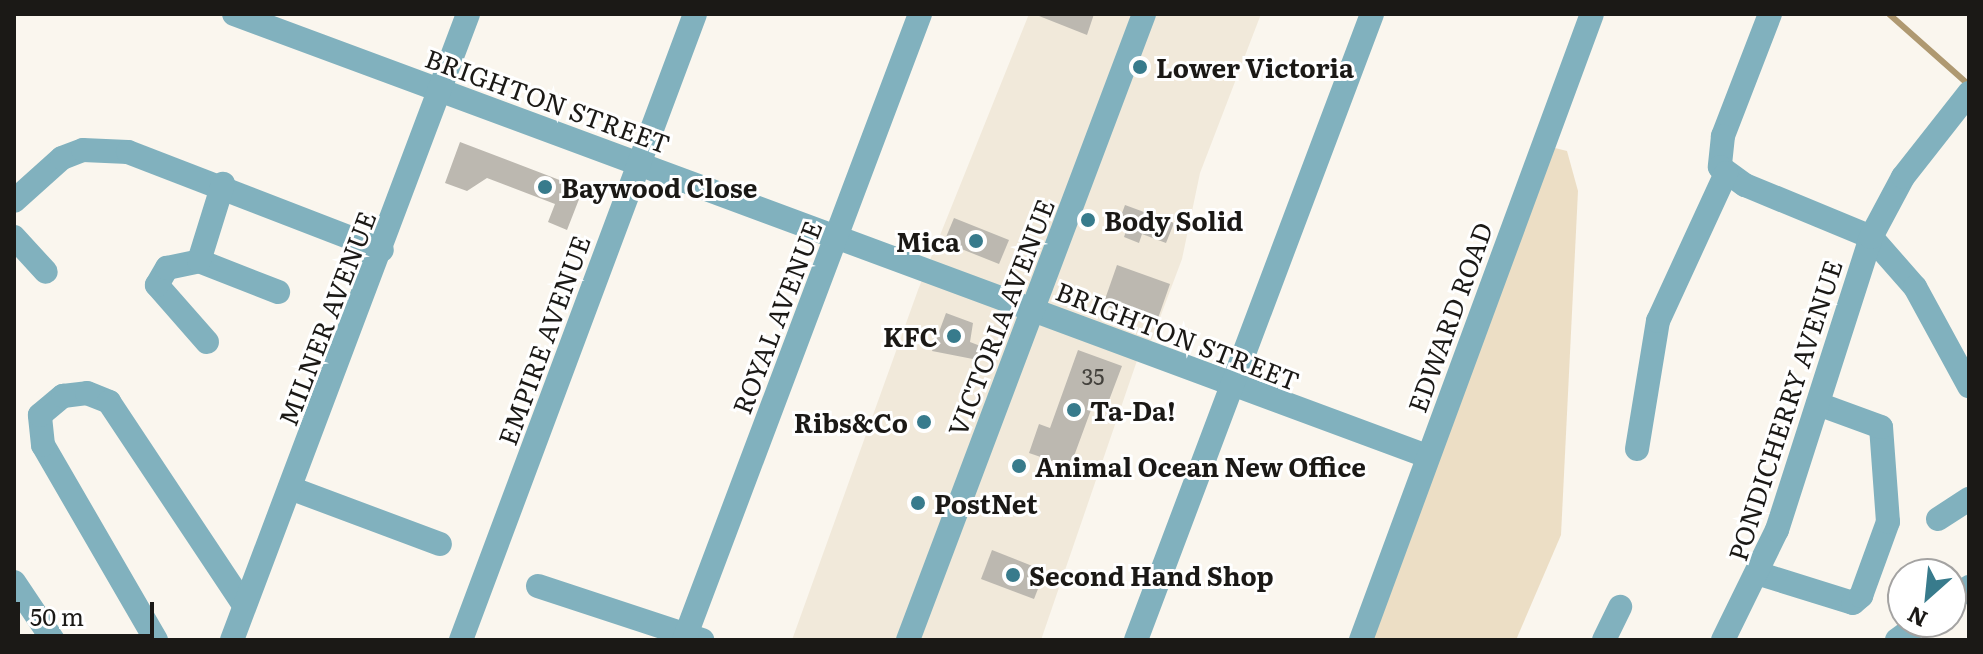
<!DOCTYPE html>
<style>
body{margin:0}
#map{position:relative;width:1983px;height:654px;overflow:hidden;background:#faf6ee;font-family:Literata,serif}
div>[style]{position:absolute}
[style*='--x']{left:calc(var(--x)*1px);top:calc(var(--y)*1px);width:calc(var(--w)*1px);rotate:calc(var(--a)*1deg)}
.built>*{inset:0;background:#f1e9da}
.green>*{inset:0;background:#ecdec5}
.stream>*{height:6px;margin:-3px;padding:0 3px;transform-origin:3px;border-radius:3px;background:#af9971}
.building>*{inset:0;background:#bcb8b0}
.minor>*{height:24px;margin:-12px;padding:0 12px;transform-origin:12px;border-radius:12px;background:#81b1be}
.dots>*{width:22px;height:22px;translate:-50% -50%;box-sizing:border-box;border:4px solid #fff;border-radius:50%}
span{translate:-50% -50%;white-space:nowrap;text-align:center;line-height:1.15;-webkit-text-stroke:6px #fff;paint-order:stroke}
.number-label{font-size:22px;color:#43413c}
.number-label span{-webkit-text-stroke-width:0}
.poi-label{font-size:26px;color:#1b1916;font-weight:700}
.left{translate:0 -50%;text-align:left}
.right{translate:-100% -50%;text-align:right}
.street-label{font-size:26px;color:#1b1916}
.frame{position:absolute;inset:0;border:16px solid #1b1916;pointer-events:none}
.north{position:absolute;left:1887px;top:558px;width:80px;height:80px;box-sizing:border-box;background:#fff;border:2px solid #a4a3a2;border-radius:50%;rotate:207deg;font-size:22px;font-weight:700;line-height:32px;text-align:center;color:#1b1916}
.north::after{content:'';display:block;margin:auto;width:28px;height:36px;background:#387b8c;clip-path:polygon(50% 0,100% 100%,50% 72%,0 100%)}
.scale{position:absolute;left:16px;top:602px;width:138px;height:36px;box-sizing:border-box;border:4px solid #1b1916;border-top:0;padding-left:10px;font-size:24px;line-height:28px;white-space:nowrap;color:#1b1916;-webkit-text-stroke:6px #fff;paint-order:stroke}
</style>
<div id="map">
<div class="built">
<div style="clip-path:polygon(1029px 14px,1261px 14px,1200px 173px,1182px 259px,1150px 344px,1141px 349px,1041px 640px,792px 640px,918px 290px)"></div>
</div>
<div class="green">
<div style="clip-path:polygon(1551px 147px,1567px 151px,1578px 191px,1561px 535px,1516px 640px,1368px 640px)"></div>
</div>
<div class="stream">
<div style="--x:1889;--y:14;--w:107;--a:41.6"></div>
</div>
<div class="building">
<div style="clip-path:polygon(1034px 14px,1094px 14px,1087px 35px)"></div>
<div style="clip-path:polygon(460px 142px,583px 189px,567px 230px,548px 222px,555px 204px,487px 178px,467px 191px,445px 183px)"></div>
<div style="clip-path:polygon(1125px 205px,1174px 223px,1166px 243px,1142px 234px,1139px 243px,1124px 237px,1127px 228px,1118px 224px)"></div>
<div style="clip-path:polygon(954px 218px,1009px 240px,999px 264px,944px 242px)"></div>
<div style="clip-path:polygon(1117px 265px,1170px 284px,1156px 324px,1103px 305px)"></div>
<div style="clip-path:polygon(946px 313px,973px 323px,970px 342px,983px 347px,978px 360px,932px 351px)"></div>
<div style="clip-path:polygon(1078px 350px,1122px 366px,1108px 403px,1095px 399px,1070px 467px,1029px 453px,1039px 424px,1050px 428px)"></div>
<div style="clip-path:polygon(992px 550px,1045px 571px,1034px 599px,981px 579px)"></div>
</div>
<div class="minor">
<div style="--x:234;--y:14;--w:1272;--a:20.33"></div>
<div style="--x:1770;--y:14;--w:131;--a:111.1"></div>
<div style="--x:1723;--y:136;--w:31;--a:96"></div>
<div style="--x:1720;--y:167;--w:31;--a:36"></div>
<div style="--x:1745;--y:185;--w:136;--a:22.4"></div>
<div style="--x:1871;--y:237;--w:67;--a:48.7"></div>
<div style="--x:1915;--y:287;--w:113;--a:61.4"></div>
<div style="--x:14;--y:201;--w:64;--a:-41.9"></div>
<div style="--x:62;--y:158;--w:22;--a:-21"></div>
<div style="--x:83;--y:150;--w:45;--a:2.5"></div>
<div style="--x:128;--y:152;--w:272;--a:21.1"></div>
<div style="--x:14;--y:237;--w:47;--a:47.6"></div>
<div style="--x:199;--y:261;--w:85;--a:21.4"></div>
<div style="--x:207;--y:342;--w:76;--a:-131.3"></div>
<div style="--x:157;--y:285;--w:20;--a:-60"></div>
<div style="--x:167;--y:268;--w:33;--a:-12"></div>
<div style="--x:199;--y:261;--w:81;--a:-72.7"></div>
<div style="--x:1637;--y:449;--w:130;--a:-80.7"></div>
<div style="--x:1658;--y:321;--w:163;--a:-65.3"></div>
<div style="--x:290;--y:488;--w:160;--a:20.5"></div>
<div style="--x:1938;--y:519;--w:37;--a:-33"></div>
<div style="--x:1760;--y:574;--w:97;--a:17.3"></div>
<div style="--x:1853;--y:603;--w:11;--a:-41"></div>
<div style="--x:1861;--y:596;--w:79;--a:-70"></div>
<div style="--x:1888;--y:522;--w:95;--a:-94.2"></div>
<div style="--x:1881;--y:427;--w:67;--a:-159.9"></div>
<div style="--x:14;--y:582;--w:70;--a:56.1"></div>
<div style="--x:538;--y:586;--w:173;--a:18.2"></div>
<div style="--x:1951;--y:601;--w:23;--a:-38"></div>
<div style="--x:156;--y:640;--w:225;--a:-120.1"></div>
<div style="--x:43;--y:445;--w:30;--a:-96"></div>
<div style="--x:40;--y:415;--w:30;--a:-40"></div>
<div style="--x:63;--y:396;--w:24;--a:-7"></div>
<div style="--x:87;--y:393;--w:24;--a:22"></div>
<div style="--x:109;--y:402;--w:244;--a:56.4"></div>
<div style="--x:232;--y:640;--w:669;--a:-69.34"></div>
<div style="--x:461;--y:640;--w:668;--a:-69.5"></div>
<div style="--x:684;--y:640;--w:669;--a:-69.34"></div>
<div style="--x:908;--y:640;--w:669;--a:-69.34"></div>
<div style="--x:1136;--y:640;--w:669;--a:-69.34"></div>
<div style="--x:1361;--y:640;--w:667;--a:-69.75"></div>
<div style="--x:1604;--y:640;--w:37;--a:-64"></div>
<div style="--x:1723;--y:640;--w:123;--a:-63.9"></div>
<div style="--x:1777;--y:530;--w:308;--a:-72.2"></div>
<div style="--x:1871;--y:237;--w:68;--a:-61.9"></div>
<div style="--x:1903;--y:177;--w:107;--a:-51.8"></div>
<div style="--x:1897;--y:640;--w:31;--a:-36"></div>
</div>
<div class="dots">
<div style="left:1140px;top:67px;background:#387b8c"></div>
<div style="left:545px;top:187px;background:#387b8c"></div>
<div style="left:1088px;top:220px;background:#387b8c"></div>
<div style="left:976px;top:241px;background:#387b8c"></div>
<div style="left:954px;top:336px;background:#387b8c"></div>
<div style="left:1074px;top:410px;background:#387b8c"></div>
<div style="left:924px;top:422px;background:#387b8c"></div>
<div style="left:1019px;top:466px;background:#387b8c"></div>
<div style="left:918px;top:503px;background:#387b8c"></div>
<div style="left:1013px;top:575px;background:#387b8c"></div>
</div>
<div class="number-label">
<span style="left:1093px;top:376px">35</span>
</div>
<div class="poi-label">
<span class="left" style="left:1156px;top:67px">Lower Victoria</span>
<span class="left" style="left:561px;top:187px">Baywood Close</span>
<span class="left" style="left:1104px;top:220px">Body Solid</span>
<span class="right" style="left:960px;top:241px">Mica</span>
<span class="right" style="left:938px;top:336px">KFC</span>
<span class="left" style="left:1090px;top:410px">Ta-Da!</span>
<span class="right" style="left:908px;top:422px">Ribs&amp;Co</span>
<span class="left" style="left:1035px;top:466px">Animal Ocean New Office</span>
<span class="left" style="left:934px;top:503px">PostNet</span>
<span class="left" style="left:1029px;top:575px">Second Hand Shop</span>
</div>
<div class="street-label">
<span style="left:548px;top:100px;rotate:20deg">BRIGHTON STREET</span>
<span style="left:776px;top:317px;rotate:-69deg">ROYAL AVENUE</span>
<span style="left:1000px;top:317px;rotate:-69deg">VICTORIA AVENUE</span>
<span style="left:1449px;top:317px;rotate:-70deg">EDWARD ROAD</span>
<span style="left:326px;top:318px;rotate:-69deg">MILNER AVENUE</span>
<span style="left:1178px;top:335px;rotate:21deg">BRIGHTON STREET</span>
<span style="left:543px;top:340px;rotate:-70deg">EMPIRE AVENUE</span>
<span style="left:1784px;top:410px;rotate:-72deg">PONDICHERRY AVENUE</span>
</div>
<div class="frame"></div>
<div class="north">N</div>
<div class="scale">50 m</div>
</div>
